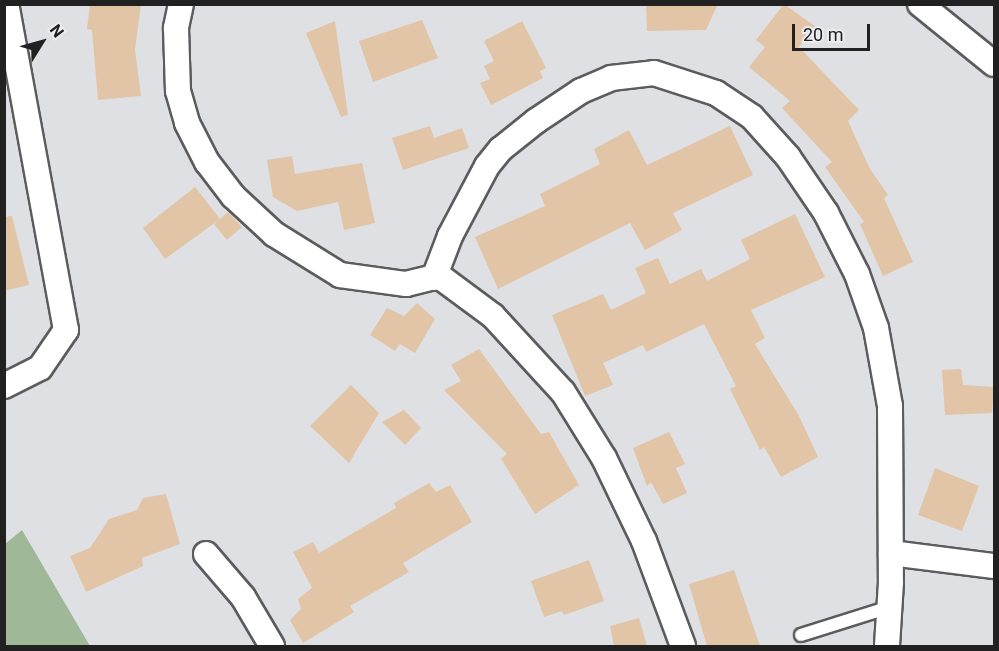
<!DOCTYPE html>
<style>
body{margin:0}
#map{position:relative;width:999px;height:651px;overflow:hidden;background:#dfe0e4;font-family:Roboto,sans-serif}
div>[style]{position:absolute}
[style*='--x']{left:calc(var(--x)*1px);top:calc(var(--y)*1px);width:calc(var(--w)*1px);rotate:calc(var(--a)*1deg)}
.forest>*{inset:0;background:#9fb898}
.building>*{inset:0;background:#e1c5a6}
.roads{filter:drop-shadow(2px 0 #5c5c5f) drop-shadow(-2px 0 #5c5c5f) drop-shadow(0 2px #5c5c5f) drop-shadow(0 -2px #5c5c5f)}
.service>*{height:12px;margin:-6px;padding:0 6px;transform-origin:6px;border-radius:6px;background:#fff}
.minor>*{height:24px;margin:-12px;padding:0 12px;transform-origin:12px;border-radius:12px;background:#fff}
span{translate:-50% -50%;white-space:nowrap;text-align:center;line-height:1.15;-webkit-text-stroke:4.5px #ededf1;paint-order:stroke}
.frame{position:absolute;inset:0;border:6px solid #212122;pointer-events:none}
.north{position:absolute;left:12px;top:12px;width:60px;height:60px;-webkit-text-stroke:4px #ededf1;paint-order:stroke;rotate:53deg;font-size:16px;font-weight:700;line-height:24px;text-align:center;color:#212122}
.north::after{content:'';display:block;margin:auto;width:21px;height:27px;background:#212122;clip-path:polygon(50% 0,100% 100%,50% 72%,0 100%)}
.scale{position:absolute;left:792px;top:24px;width:78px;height:27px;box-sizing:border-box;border:3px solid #212122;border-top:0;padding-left:8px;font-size:18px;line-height:21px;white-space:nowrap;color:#212122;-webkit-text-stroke:4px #ededf1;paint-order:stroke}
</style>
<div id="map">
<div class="forest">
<div style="clip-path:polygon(22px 530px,90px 646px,5px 646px,5px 544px)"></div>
</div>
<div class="building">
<div style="clip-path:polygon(90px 4px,141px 4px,135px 50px,141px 96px,98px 100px,92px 30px,87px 29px)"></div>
<div style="clip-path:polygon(646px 4px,718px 4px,706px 30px,647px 31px)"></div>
<div style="clip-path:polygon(784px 4px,816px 27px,799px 47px,859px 110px,848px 121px,870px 169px,888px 195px,884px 198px,913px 262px,883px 276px,860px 224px,864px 222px,825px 167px,832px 162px,782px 108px,790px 101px,749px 67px,765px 47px,756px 40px)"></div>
<div style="clip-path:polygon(422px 20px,438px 58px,373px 82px,359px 41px)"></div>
<div style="clip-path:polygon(335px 21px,348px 115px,341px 117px,306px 33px)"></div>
<div style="clip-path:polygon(522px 21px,546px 68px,540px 71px,543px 78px,491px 105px,480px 83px,490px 79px,484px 66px,494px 61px,484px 41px)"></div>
<div style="clip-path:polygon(430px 126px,434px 138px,462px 128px,469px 148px,403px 170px,392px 138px)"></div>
<div style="clip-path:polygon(730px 126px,753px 175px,673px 213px,682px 230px,645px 250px,630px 223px,498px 289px,475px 237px,545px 206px,540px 194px,600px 164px,594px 149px,629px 130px,647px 165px)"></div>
<div style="clip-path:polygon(292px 156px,295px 174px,362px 163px,375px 223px,344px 230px,338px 202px,297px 211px,273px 197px,267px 160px)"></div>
<div style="clip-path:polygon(195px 187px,220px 219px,165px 259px,143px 228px)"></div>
<div style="clip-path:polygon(228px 212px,242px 227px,227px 240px,214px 224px)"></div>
<div style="clip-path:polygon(795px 214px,825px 277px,751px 310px,765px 338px,755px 344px,799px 416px,818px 457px,781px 477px,764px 447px,760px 450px,730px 389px,736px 386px,704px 324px,646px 352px,643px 345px,603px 363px,613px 385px,585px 396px,552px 315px,603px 294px,611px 310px,646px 293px,635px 268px,658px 258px,670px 284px,701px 269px,707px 281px,750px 259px,741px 240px)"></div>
<div style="clip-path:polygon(12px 216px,29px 285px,4px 291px,4px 217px)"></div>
<div style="clip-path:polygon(417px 303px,435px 319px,415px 353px,400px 344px,395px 351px,370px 335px,387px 308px,404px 316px)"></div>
<div style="clip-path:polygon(479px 349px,541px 434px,549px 432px,579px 485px,535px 514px,501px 459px,507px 454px,444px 390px,461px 381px,451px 365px)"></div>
<div style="clip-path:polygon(961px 369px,963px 385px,994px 387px,992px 413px,945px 415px,942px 370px)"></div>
<div style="clip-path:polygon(351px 385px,379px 413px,349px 463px,310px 426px)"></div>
<div style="clip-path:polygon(404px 410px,421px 428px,405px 445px,382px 422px)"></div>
<div style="clip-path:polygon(669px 432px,685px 464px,676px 468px,687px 493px,663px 504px,651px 482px,647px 486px,633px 448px)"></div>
<div style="clip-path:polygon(935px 468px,979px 486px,962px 531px,918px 515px)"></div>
<div style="clip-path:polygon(429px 483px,436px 492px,450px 485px,472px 522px,403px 563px,409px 572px,350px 606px,354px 612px,303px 643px,290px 620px,301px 609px,298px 599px,312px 588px,293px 552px,313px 542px,319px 553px,396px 508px,394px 503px)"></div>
<div style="clip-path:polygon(166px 494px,180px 544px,142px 558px,143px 566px,86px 592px,70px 556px,90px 548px,109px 519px,137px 510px,143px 498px)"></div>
<div style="clip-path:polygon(589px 560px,604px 601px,564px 615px,562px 611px,544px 617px,531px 581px)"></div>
<div style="clip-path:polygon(734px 570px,760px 646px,707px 646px,689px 584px)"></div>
<div style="clip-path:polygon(639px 618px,647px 646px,614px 646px,610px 626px)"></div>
</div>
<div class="roads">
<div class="service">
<div style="--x:801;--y:635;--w:93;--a:-17.5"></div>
</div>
<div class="minor">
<div style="--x:181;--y:4;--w:25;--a:102"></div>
<div style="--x:176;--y:28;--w:63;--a:88.2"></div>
<div style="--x:178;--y:91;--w:33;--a:74"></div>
<div style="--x:187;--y:123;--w:44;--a:62.9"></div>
<div style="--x:207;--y:162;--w:43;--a:52.6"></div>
<div style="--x:233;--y:196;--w:56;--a:42.8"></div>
<div style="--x:274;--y:234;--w:78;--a:31.8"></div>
<div style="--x:340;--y:275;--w:67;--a:7.8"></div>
<div style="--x:406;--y:284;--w:34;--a:-14"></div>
<div style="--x:439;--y:276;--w:67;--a:36.5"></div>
<div style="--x:493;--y:316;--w:103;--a:47.4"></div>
<div style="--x:563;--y:392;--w:78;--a:58.2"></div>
<div style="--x:604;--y:458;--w:92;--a:64.3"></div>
<div style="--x:644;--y:541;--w:112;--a:69.6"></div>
<div style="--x:920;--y:4;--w:95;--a:39"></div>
<div style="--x:434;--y:278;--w:45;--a:-69.1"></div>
<div style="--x:450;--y:236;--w:79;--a:-62.1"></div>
<div style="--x:487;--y:166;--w:22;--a:-51"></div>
<div style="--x:501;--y:149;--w:45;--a:-38.7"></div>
<div style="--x:536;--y:121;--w:54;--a:-33.7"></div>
<div style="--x:581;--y:91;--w:33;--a:-23"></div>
<div style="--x:611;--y:78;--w:43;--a:-6.6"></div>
<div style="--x:654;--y:73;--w:65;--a:17.9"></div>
<div style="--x:716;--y:93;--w:43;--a:33.7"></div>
<div style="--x:752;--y:117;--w:54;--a:48"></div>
<div style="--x:788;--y:157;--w:68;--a:55.8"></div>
<div style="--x:826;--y:213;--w:68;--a:63.1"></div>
<div style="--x:857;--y:274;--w:57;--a:70.6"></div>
<div style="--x:876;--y:328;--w:79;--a:79.8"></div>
<div style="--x:890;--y:406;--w:176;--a:89.7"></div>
<div style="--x:891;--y:582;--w:64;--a:93.6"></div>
<div style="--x:4;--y:386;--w:40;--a:-26.6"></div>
<div style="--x:40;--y:368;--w:46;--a:-55.6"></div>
<div style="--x:66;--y:330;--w:331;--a:-100.4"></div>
<div style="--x:891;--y:553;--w:104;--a:7.2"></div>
<div style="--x:206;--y:554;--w:57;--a:49.3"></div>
<div style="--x:243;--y:597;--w:57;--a:59.4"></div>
</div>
</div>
<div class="frame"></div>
<div class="north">N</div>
<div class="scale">20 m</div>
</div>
